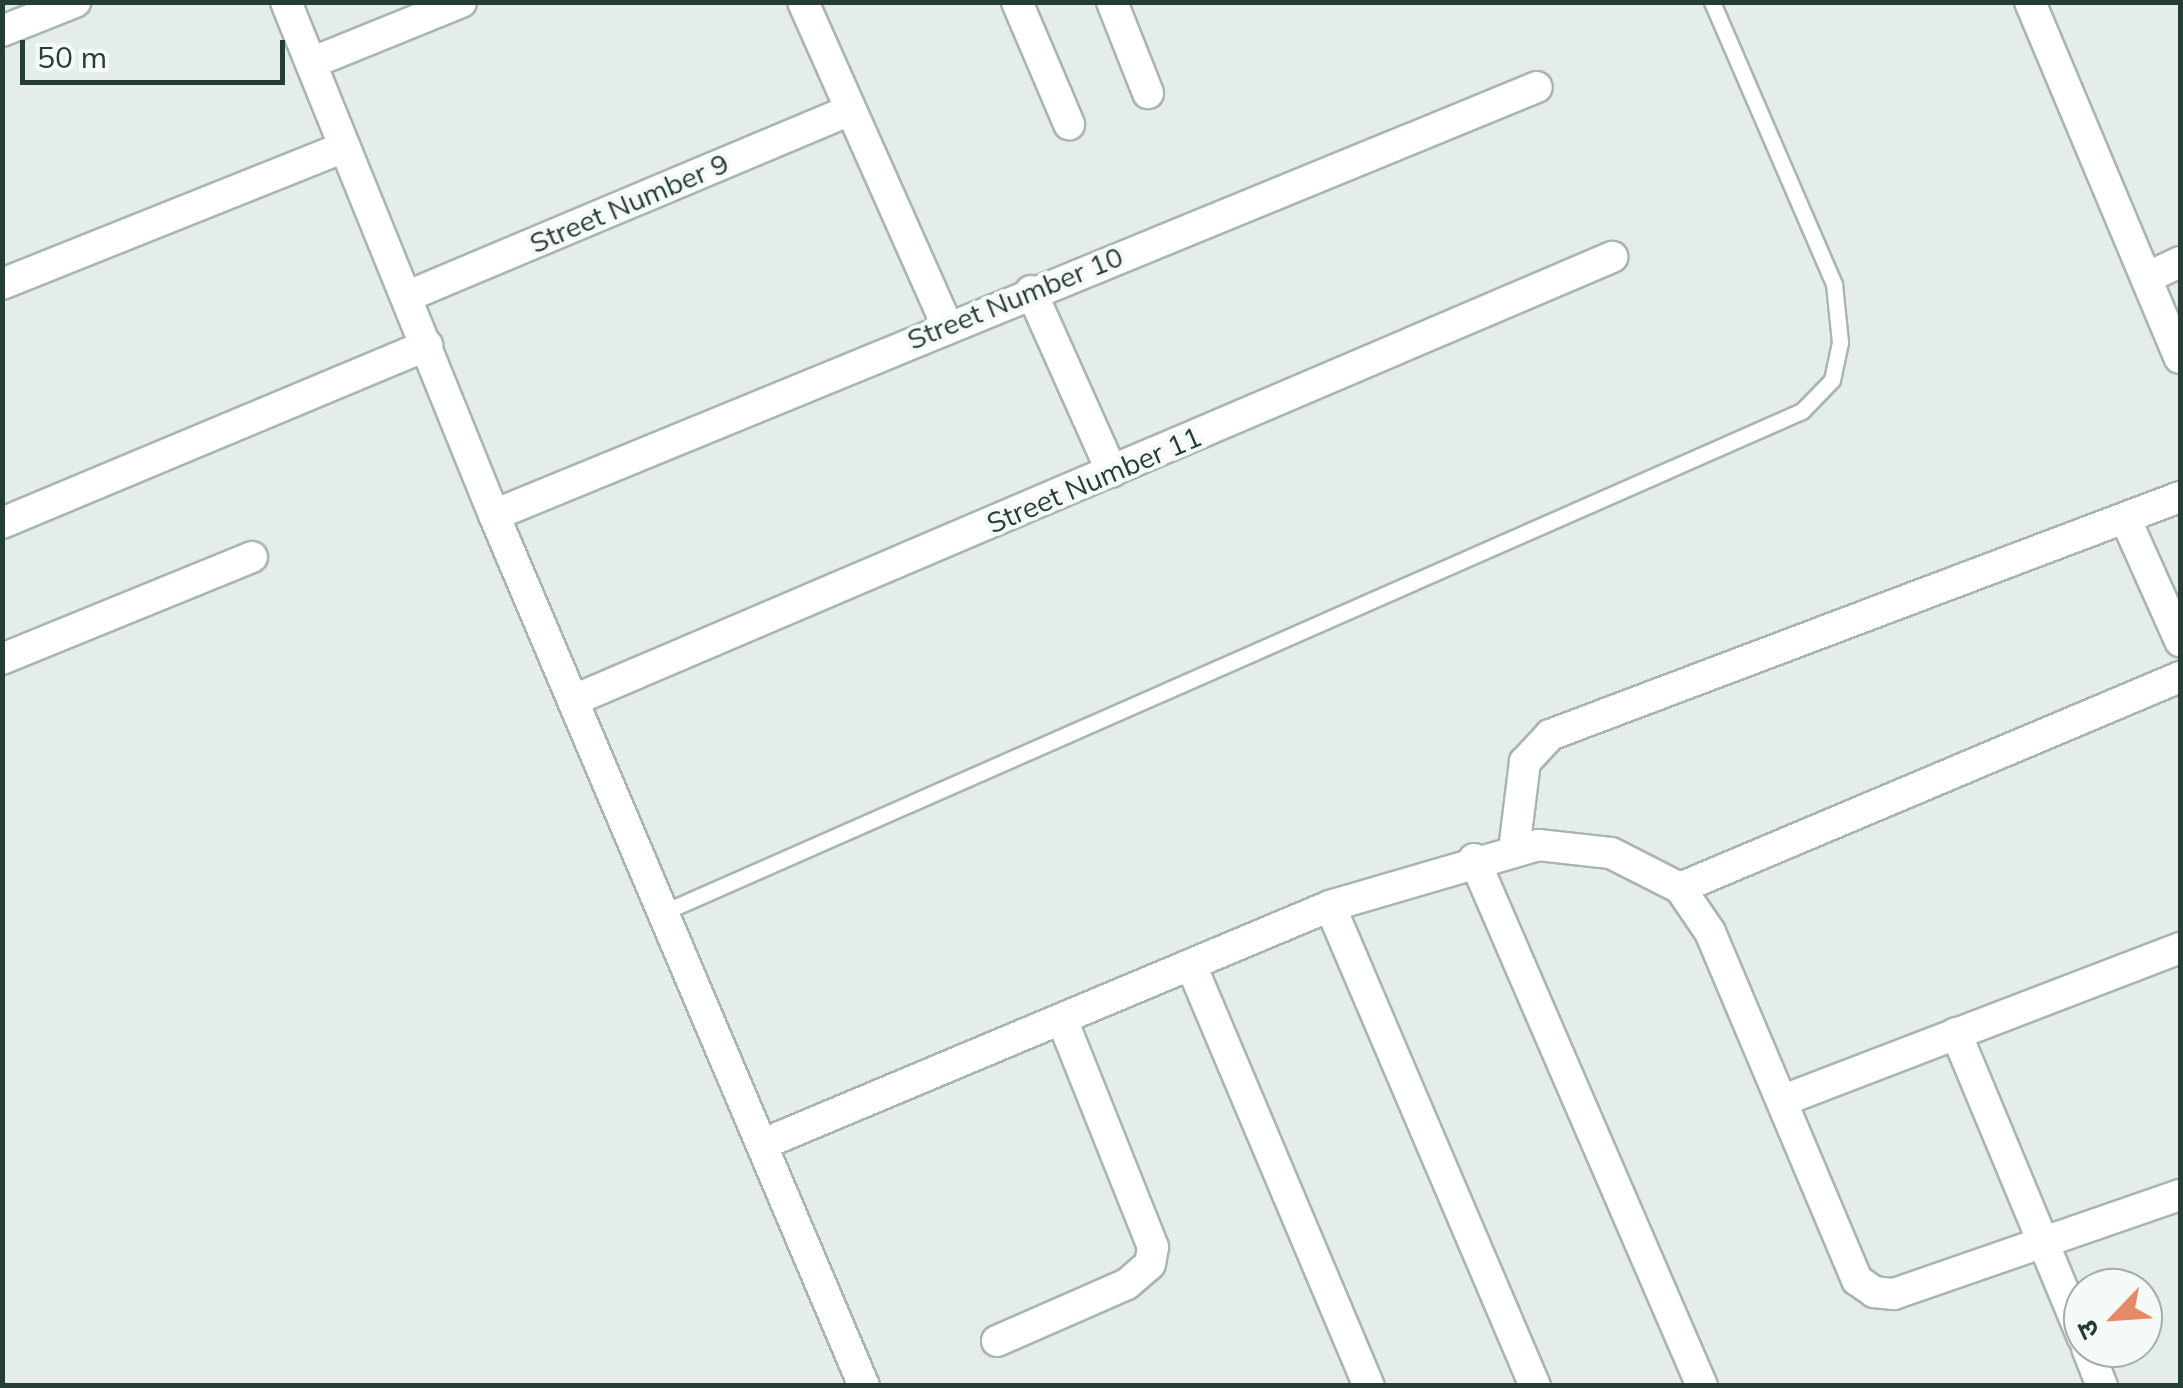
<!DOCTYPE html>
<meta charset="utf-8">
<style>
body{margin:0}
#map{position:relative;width:2183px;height:1388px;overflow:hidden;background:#e5ede9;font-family:Mulish,"Noto Sans Devanagari",sans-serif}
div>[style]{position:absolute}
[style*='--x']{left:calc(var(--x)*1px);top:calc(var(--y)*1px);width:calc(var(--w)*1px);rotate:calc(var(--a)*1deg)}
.roads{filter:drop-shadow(2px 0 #a8b5b0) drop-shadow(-2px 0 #a8b5b0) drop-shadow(0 2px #a8b5b0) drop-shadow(0 -2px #a8b5b0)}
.service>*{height:15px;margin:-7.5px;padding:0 7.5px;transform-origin:7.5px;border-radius:7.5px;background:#fff}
.minor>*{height:30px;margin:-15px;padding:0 15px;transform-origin:15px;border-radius:15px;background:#fff}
span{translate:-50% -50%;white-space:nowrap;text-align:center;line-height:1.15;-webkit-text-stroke:8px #f5f9f7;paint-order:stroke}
.street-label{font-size:28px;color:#253d37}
.frame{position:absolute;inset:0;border:5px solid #253d37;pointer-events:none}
.north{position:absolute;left:2063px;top:1268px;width:100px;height:100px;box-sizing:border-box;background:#f5f9f7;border:2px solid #a2aeaa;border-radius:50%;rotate:245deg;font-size:28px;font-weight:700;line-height:40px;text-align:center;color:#253d37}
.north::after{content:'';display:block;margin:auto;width:35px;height:45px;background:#e78a68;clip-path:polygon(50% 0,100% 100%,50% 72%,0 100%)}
.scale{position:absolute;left:20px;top:40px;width:265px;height:45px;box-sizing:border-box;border:5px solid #253d37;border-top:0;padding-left:12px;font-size:30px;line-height:35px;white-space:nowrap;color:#253d37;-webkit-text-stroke:8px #f5f9f7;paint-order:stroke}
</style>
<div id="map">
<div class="roads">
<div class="service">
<div style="--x:664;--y:912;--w:1243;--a:-23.76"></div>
<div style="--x:1802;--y:411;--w:43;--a:-45.9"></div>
<div style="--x:1832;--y:380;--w:39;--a:-78"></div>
<div style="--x:1840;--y:342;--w:58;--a:-95.9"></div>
<div style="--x:1834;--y:284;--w:307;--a:-113.4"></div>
</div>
<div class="minor">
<div style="--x:286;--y:2;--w:554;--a:67.93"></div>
<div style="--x:494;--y:515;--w:946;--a:66.98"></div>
<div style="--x:803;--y:2;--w:354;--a:66"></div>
<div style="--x:1017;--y:2;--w:133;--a:66.9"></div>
<div style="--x:1112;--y:2;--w:98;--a:68.4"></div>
<div style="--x:2030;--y:2;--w:386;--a:67.2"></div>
<div style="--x:2;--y:31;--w:79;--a:-21.7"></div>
<div style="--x:311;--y:63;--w:162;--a:-22.1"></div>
<div style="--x:2146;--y:278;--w:38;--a:-25"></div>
<div style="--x:2;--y:284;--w:369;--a:-21.8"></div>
<div style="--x:1031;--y:291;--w:198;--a:65.9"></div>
<div style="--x:408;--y:296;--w:480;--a:-22.8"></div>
<div style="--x:494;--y:515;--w:1127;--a:-22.31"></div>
<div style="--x:2126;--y:520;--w:133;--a:65.9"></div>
<div style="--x:2;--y:523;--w:461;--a:-22.7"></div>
<div style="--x:2;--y:659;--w:270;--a:-22.2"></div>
<div style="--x:574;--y:700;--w:1129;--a:-23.11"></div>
<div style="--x:1514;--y:850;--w:89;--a:-82.9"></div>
<div style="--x:1525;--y:762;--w:37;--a:-47"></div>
<div style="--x:1550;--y:735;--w:673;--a:-20.7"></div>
<div style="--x:1474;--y:859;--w:574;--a:66.6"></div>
<div style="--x:1680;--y:888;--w:543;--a:-22.88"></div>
<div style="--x:1330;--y:906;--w:522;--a:66.87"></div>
<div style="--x:1191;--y:965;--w:457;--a:67.1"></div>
<div style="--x:1956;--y:1033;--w:330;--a:67.4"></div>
<div style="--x:1784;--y:1100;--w:424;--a:-21"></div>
<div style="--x:763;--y:1144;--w:615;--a:-22.77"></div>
<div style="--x:1330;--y:906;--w:217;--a:-16.3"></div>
<div style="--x:1538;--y:845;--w:73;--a:6.3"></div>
<div style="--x:1611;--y:853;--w:77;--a:26.9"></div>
<div style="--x:1680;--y:888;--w:53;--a:55.7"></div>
<div style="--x:1710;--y:932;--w:378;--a:67.1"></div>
<div style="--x:1857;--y:1280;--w:21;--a:35"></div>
<div style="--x:1874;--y:1292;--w:20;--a:6"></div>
<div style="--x:1894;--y:1294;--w:303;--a:-19.1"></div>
<div style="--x:997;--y:1341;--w:142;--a:-23.7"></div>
<div style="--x:1127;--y:1284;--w:30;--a:-41"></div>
<div style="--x:1150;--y:1264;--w:17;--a:-80"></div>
<div style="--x:1153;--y:1247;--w:245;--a:-111.8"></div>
<div style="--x:2087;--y:1348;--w:41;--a:68.5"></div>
</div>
</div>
<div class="street-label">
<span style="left:629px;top:203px;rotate:-23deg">Street Number 9</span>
<span style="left:1015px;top:298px;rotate:-22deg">Street Number 10</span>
<span style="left:1094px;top:480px;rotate:-23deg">Street Number 11</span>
</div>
<div class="frame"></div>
<div class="north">उ</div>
<div class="scale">50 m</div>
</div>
